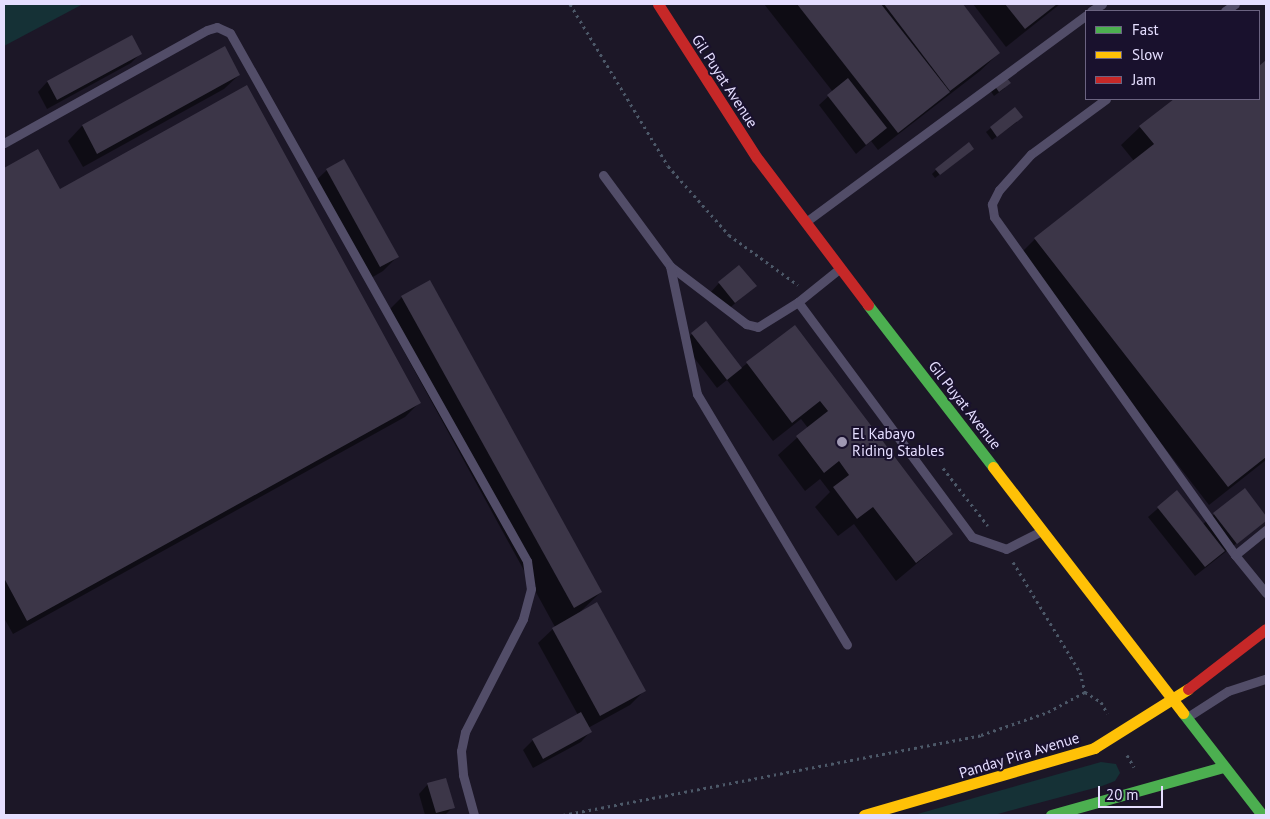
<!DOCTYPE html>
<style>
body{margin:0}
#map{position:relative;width:1270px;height:819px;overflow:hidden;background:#1c1727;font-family:"PT Sans",sans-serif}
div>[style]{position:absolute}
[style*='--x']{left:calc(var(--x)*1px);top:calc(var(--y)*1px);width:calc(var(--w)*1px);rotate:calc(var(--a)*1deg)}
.green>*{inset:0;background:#153136}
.shadow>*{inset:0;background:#0007}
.building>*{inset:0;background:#3c3648}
.path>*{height:3px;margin-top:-1.5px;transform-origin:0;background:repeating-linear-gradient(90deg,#4c5868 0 2.5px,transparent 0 6.5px)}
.lane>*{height:9px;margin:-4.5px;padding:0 4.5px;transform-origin:4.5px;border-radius:4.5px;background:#524d68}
.fast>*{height:11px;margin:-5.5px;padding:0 5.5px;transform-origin:5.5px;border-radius:5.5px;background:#4caf50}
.slow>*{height:11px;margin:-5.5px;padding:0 5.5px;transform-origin:5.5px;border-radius:5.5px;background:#ffc107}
.jam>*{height:11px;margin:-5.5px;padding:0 5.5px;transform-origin:5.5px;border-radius:5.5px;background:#c62828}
.dots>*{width:14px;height:14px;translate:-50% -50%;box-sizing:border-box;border:2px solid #19112d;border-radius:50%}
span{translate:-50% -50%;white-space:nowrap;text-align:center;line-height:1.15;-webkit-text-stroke:4px #19112d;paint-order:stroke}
.street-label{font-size:15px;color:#e5deff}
.poi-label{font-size:15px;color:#e5deff}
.left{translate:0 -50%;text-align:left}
.frame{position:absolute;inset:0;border:5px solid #e5deff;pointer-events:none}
.legend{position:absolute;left:1085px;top:10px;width:175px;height:90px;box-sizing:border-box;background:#19112d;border:1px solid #6b6381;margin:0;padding:6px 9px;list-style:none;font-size:15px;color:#e5deff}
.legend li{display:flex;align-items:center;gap:10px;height:25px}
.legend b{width:25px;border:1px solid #6b6381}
.scale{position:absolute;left:1098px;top:786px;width:65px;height:22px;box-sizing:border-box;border:2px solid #e5deff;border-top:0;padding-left:6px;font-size:15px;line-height:18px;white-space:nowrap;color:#e5deff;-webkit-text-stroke:4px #19112d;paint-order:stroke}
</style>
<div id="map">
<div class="green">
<div style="clip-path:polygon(4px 4px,83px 4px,4px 46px)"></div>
<div style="clip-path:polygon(1101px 762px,1116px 764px,1120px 773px,1115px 781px,1102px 786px,994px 815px,914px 815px)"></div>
</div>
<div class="shadow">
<div style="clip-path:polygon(764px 4px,961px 4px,999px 53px,980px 71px,878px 150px,871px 141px,856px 154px,819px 105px,833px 92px)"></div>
<div style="clip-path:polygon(973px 4px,1060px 4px,1006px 47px)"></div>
<div style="clip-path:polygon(131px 37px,140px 54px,131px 63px,47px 109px,38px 92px,47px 82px)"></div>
<div style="clip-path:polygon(224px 48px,239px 75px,224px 89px,83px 167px,68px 141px,82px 126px)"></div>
<div style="clip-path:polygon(1266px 61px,1266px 460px,1209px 505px,1017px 257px,1035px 239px,1134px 161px,1121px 145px,1140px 127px,1176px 99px,1259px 99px,1259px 67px)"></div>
<div style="clip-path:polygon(994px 85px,1005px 88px,994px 96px,990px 90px)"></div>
<div style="clip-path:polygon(1017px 122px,992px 140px,986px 132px,991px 128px)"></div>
<div style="clip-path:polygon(37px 151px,59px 190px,419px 403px,405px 417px,13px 634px,4px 618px,4px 169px)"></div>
<div style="clip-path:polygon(968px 153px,935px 178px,932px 174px,936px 170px)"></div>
<div style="clip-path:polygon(327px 170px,397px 257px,383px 271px,366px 281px,312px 184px)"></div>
<div style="clip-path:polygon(719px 283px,755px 286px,725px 312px,710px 293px)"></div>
<div style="clip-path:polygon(402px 297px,601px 592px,580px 612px,645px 690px,630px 705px,588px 728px,590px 732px,581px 742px,533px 768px,523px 750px,533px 740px,578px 715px,538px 643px,555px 627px,384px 315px)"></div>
<div style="clip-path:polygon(795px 327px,952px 534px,896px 581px,854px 524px,838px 536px,815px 507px,830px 492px,820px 479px,805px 491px,778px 455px,808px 428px,801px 419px,773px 441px,727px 380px,717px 388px,683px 343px,692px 334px,741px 368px)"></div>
<div style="clip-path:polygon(1244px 489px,1266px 520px,1195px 576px,1148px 517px,1177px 492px,1203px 524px)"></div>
<div style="clip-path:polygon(428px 784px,453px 807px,445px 815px,425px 815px,419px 794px)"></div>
</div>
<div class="building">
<div style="clip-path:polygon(797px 4px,881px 4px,950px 92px,898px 133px)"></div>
<div style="clip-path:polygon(884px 4px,963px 4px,1000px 53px,950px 91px)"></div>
<div style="clip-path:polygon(1005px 4px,1057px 4px,1025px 29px)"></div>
<div style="clip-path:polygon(132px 35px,142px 54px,57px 100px,47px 81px)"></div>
<div style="clip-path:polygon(225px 46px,240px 75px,97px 154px,82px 125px)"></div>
<div style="clip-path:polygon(1266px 60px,1266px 457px,1228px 487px,1034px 238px,1154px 144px,1139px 126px,1174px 99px,1259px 99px,1259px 66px)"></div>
<div style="clip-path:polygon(1005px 76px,1011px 83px,999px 92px,994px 85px)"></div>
<div style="clip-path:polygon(848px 78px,887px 128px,866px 145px,827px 95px)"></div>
<div style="clip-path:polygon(247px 85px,421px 403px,27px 621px,4px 578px,4px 168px,38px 149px,60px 189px)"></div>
<div style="clip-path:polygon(1015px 107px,1023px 117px,997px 137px,990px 127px)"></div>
<div style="clip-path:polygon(969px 142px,974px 149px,940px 175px,935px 169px)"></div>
<div style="clip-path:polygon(344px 159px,399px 257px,380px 267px,326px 169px)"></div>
<div style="clip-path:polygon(739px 265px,757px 286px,735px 303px,718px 282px)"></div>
<div style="clip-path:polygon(430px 280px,602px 592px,574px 608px,401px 296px)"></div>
<div style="clip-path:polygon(706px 321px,742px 368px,727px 380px,691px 333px)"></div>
<div style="clip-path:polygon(795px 325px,953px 534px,916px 563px,873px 507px,857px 519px,833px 487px,849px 475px,839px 461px,824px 473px,796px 436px,828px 411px,820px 401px,792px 423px,746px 362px)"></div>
<div style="clip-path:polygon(1245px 488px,1266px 516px,1266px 521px,1237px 544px,1213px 513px)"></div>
<div style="clip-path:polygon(1177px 490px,1225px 551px,1205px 567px,1157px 507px)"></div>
<div style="clip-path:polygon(597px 602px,646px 691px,600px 716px,552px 628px)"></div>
<div style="clip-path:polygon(581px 712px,592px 732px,543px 759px,532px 739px)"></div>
<div style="clip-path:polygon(446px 778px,455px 808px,436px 813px,427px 783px)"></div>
</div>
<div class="path">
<div style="--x:570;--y:4;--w:189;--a:58.8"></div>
<div style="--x:668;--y:166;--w:92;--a:48.5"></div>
<div style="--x:729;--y:235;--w:85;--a:35.9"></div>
<div style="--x:943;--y:468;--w:73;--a:52.2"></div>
<div style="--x:1013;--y:562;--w:129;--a:58.7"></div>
<div style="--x:1080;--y:672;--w:21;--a:76"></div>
<div style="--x:1085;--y:692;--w:19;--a:32"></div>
<div style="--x:1101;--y:702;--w:13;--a:61"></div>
<div style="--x:1127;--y:755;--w:14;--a:60"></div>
<div style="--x:563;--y:815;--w:426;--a:-10.8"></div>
<div style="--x:981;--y:735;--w:71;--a:-18.9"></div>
<div style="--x:1048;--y:712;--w:42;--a:-28.4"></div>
</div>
<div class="lane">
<div style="--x:1091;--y:11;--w:13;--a:-32"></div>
<div style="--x:1225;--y:11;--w:12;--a:-35"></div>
<div style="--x:1106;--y:99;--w:93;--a:143.7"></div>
<div style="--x:1031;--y:154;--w:48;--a:131.6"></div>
<div style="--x:999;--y:190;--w:16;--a:117"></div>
<div style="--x:992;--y:204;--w:13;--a:81"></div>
<div style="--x:994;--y:217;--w:415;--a:54.5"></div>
<div style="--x:1235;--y:555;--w:49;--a:50.8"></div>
<div style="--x:4;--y:143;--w:232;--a:-29.1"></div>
<div style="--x:207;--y:30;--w:10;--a:-17"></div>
<div style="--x:217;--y:27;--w:14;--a:25"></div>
<div style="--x:230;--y:33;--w:606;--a:60.64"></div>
<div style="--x:527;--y:561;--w:28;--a:82"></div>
<div style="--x:531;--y:589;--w:31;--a:105"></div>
<div style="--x:523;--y:619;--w:127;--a:117.2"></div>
<div style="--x:465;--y:732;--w:19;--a:102"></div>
<div style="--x:461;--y:751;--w:24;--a:85"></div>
<div style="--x:463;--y:775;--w:41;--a:74.6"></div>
<div style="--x:603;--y:175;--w:113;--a:53.6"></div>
<div style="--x:670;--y:266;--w:96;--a:37.3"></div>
<div style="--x:746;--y:324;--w:12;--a:14"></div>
<div style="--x:758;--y:327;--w:47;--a:-32"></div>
<div style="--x:798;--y:302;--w:51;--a:-38.7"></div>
<div style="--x:807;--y:221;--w:347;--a:-36.4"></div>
<div style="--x:670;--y:266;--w:131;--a:78.1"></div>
<div style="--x:697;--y:394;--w:292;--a:59.1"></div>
<div style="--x:798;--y:302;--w:292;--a:53.5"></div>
<div style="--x:972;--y:537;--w:36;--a:19"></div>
<div style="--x:1006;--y:549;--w:37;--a:-27"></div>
<div style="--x:1235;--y:555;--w:40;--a:-39"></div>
<div style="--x:1189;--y:716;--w:46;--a:-32.7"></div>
<div style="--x:1228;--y:691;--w:40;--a:-18"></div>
</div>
<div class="fast">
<div style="--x:868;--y:305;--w:205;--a:52.3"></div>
<div style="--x:1183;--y:713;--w:129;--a:52.2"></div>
<div style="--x:1051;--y:815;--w:179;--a:-15.6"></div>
</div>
<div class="slow">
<div style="--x:993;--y:467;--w:311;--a:52.3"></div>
<div style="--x:864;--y:815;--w:240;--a:-16.2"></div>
<div style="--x:1094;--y:748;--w:111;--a:-32.1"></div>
</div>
<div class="jam">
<div style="--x:658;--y:4;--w:183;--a:57.3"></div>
<div style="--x:757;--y:158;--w:184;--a:52.9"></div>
<div style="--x:1188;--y:689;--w:98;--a:-37.6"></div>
</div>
<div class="dots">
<div style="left:842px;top:442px;background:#9f98b3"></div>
</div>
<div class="street-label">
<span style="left:725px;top:81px;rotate:57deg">Gil Puyat Avenue</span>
<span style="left:965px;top:405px;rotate:52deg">Gil Puyat Avenue</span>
<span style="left:1019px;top:755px;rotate:-17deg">Panday Pira Avenue</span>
</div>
<div class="poi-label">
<span class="left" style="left:852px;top:442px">El Kabayo<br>Riding Stables</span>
</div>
<div class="frame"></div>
<ul class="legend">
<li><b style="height:6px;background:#4caf50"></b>Fast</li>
<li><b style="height:6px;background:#ffc107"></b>Slow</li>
<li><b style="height:6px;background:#c62828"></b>Jam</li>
</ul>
<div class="scale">20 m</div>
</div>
